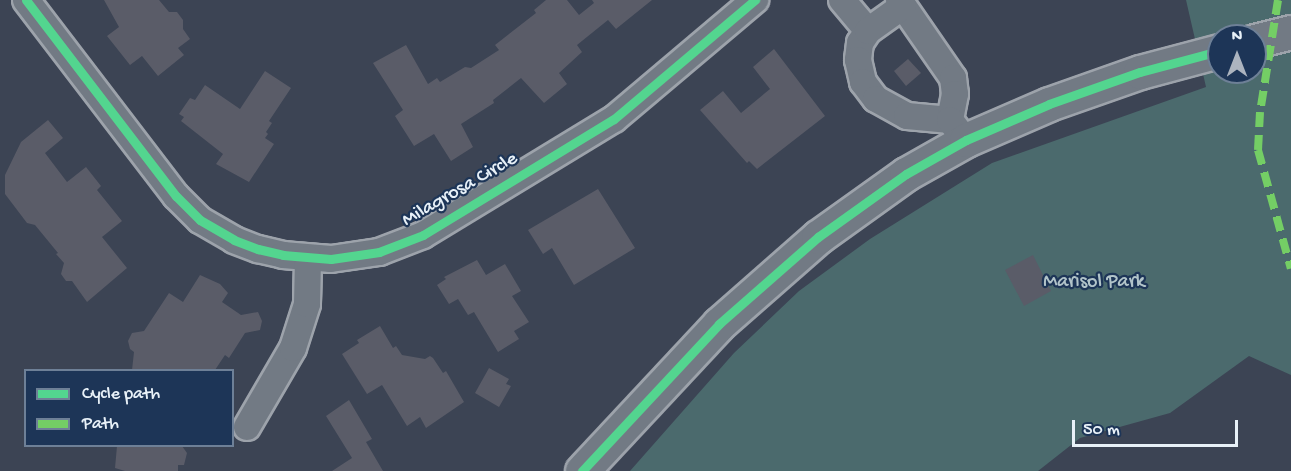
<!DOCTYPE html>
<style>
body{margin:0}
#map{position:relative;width:1291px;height:471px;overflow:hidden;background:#3c4454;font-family:"Gochi Hand",sans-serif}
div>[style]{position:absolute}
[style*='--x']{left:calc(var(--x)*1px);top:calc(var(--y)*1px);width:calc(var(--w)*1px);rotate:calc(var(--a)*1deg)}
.green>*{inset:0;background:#4b6a6d}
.building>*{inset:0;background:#5a5c68}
.roads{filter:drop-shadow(2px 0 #9da3ab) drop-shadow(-2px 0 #9da3ab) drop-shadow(0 2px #9da3ab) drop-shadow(0 -2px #9da3ab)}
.street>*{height:26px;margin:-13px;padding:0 13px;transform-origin:13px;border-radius:13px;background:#727a84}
.secondary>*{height:33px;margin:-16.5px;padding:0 16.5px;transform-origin:16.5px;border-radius:16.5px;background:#727a84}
.quiet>*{height:8px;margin-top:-4px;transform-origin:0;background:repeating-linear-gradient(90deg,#74ce65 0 15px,transparent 0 23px)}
.cycleway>*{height:9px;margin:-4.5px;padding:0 4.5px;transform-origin:4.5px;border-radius:4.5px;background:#53d58f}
span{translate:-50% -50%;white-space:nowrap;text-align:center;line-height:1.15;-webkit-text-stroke:4.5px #1d3557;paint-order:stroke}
.street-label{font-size:20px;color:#e8f1f8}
.park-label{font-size:20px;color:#b2c4c9}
.legend{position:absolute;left:24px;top:369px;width:210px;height:78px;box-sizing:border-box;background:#1d3557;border:2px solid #6e8097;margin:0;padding:8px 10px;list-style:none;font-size:18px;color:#e8f1f8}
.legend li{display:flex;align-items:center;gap:12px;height:30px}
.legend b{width:30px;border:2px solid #6e8097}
.north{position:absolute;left:1207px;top:24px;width:60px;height:60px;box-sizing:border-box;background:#1d3557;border:2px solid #6e8097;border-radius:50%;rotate:0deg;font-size:16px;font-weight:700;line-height:24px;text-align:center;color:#e8f1f8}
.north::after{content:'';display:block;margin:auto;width:21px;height:27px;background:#acb4bf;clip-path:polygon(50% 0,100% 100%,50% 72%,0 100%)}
.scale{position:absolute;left:1072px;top:420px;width:166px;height:27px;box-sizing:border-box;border:3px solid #e8f1f8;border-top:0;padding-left:8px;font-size:18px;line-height:21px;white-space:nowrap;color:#e8f1f8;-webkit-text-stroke:4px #1d3557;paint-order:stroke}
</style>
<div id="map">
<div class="green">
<div style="clip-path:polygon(evenodd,1186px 0,1291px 0,1291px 375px,1249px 356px,1170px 413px,1080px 438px,1038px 471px,630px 471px,734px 353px,799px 291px,870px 239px,992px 163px,1206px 87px,1186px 0,1219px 36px,1255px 36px,1255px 72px,1219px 72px,1219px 36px)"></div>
</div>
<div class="building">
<div style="clip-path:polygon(104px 0,159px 0,169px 12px,177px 12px,183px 20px,183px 29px,190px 39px,178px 48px,184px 55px,158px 76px,142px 56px,130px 65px,107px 36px,119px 27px)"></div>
<div style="clip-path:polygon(546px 0,567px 0,579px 15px,594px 3px,592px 0,652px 0,616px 29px,608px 20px,577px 45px,582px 52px,559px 73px,567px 84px,544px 103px,521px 78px,493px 100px,494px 103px,461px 124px,473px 147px,451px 161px,434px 134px,414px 146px,395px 116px,403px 110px,373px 63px,406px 45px,428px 84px,437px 78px,440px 82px,465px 67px,471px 68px,499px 50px,495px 45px,536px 13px,534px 10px)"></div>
<div style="clip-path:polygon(774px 49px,825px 116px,757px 169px,749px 161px,747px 163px,700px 110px,723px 91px,741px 113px,770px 89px,753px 67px)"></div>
<div style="clip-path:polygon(908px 59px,921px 73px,906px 86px,894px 71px)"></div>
<div style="clip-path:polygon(265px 71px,291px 88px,269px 121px,272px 123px,266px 132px,268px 134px,265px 138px,274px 144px,249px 182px,216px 164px,223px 154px,181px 121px,184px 117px,179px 114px,190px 98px,195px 100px,205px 85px,240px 109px)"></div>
<div style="clip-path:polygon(48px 120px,63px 138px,45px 153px,67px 182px,86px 167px,101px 186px,97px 190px,122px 221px,102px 237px,127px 268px,87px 302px,72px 281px,66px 281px,61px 274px,64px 263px,56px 254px,58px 253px,35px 225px,27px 223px,5px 194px,5px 175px,21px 142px)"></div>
<div style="clip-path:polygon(598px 189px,635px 248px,574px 285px,552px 248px,543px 254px,528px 230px)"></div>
<div style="clip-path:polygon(1033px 255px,1051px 291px,1024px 306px,1005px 270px)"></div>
<div style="clip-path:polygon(477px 260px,486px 275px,505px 264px,521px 291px,512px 296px,529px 322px,514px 331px,519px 339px,498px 352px,474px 312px,468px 315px,458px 299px,449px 304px,437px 285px,446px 279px,444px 277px)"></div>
<div style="clip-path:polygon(200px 275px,220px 284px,228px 293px,222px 302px,241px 315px,258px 312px,262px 321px,260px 330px,245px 333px,229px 358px,225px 355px,215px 370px,132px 370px,134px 352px,130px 349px,128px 341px,132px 333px,144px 331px,169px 293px,183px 302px)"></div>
<div style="clip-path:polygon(380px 326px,393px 348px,396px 346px,402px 355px,425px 359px,430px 356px,433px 358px,443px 373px,446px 371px,464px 402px,426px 428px,420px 417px,407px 426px,382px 385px,367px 394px,342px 354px,359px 343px,357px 340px)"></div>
<div style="clip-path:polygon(489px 368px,509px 379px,506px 384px,511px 386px,499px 407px,475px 393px)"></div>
<div style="clip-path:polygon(349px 400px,372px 439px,366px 442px,383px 471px,332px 471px,352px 458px,326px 416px)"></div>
<div style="clip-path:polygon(117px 446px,182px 446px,187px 453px,184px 465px,178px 465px,178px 471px,125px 471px,115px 468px)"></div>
</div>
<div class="roads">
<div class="street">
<div style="--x:26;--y:0;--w:247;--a:52.6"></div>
<div style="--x:176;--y:196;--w:34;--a:45"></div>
<div style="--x:200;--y:220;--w:39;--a:30"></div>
<div style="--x:234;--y:240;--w:26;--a:21"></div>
<div style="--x:258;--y:249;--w:26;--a:13"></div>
<div style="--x:283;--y:255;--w:48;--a:4.8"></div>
<div style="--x:331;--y:259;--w:49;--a:-8.3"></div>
<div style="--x:379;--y:252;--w:47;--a:-21.1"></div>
<div style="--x:423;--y:235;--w:223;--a:-31.3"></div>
<div style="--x:614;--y:119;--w:185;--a:-40.2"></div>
<div style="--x:842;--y:0;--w:40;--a:50"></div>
<div style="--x:868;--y:31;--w:14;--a:124"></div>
<div style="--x:860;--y:43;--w:17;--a:97"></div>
<div style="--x:858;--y:60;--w:23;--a:77"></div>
<div style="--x:863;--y:82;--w:21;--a:53"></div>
<div style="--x:876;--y:99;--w:35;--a:29"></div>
<div style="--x:907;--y:116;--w:43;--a:5.3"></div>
<div style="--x:899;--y:0;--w:95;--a:55.3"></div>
<div style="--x:953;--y:78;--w:16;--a:83"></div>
<div style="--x:955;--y:94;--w:26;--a:101"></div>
<div style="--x:950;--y:120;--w:15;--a:53"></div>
<div style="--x:868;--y:31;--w:43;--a:-35.5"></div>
<div style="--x:247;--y:427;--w:91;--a:-59.8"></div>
<div style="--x:293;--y:348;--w:46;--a:-72.3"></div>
<div style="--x:307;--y:304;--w:45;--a:-88.7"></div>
</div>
<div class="secondary">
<div style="--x:1255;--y:41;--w:37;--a:-14"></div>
<div style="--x:582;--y:471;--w:201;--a:-47"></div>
<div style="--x:719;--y:324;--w:132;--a:-41.3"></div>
<div style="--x:818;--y:237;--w:108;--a:-35.6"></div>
<div style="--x:906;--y:174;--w:69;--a:-29.5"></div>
<div style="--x:966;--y:140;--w:90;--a:-23.4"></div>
<div style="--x:1049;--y:104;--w:96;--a:-19.4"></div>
<div style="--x:1140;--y:72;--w:82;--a:-14.9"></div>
</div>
</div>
<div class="quiet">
<div style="--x:1278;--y:0;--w:113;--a:99.1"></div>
<div style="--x:1260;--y:112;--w:38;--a:93"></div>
<div style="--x:1258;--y:150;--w:123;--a:74.5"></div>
</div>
<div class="cycleway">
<div style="--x:26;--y:0;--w:247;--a:52.6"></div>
<div style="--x:176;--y:196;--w:34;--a:45"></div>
<div style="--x:200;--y:220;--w:39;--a:30"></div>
<div style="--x:234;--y:240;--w:26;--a:21"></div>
<div style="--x:258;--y:249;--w:26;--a:13"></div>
<div style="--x:283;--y:255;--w:48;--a:4.8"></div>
<div style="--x:331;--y:259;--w:49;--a:-8.3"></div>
<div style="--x:379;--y:252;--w:47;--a:-21.1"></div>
<div style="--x:423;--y:235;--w:223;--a:-31.3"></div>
<div style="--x:614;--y:119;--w:185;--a:-40.2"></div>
<div style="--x:582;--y:471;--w:201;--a:-47"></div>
<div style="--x:719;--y:324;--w:132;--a:-41.3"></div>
<div style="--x:818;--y:237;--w:108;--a:-35.6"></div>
<div style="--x:906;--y:174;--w:69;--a:-29.5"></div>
<div style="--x:966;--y:140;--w:90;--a:-23.4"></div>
<div style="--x:1049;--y:104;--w:96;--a:-19.4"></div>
<div style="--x:1140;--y:72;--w:82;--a:-14.9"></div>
</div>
<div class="street-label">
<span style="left:460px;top:190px;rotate:-30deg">Milagrosa Circle</span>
</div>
<div class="park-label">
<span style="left:1094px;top:282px">Marisol Park</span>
</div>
<ul class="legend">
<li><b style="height:8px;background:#53d58f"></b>Cycle path</li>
<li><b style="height:8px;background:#74ce65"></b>Path</li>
</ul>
<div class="north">N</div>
<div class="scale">50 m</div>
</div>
